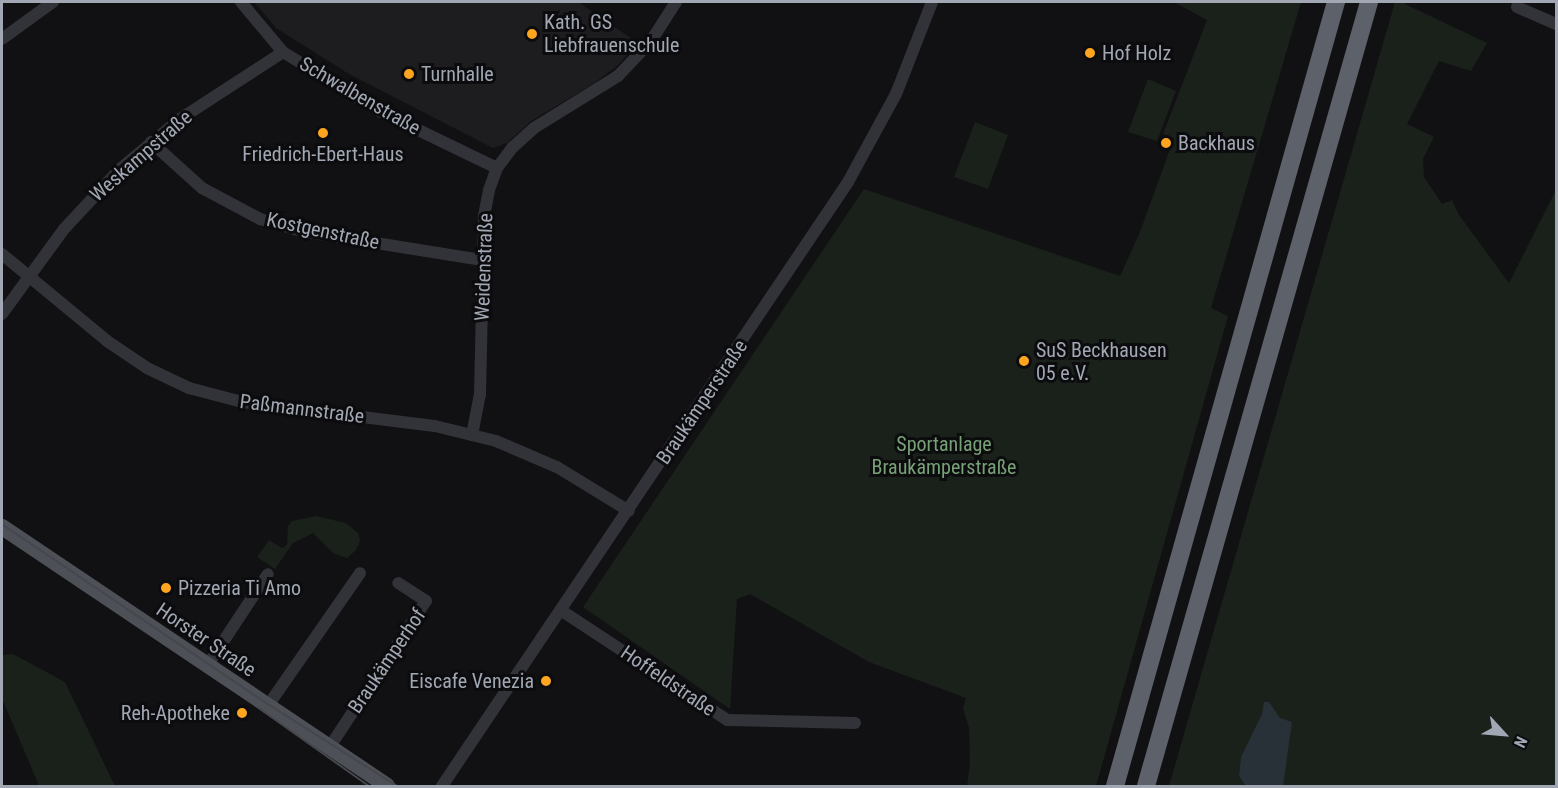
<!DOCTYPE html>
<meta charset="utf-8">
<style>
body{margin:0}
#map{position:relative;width:1558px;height:788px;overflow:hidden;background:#111113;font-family:"Roboto Condensed",sans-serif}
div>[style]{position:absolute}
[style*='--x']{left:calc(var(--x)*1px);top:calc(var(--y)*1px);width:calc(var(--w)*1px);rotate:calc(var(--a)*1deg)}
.built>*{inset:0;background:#1d1d20}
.green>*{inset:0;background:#19211a}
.water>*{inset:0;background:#273137}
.minor>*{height:12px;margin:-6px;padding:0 6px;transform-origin:6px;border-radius:6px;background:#323338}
.major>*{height:16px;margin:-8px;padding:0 8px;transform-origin:8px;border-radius:8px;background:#4e5057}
.highway>*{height:18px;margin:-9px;padding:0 9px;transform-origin:9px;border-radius:9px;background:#5d6169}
.tram>*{height:1.5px;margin:-0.75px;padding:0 0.75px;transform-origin:0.75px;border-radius:0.75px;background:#45474d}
.dots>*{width:16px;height:16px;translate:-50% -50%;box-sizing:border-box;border:3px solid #0c0c0e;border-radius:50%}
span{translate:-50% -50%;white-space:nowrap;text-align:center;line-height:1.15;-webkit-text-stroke:6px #0c0c0e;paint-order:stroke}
.poi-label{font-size:20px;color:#a1a8b4}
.left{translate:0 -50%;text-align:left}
.right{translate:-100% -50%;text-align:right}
.street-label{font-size:20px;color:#a1a8b4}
.park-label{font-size:20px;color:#77a177}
.frame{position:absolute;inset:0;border:3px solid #a1a8b4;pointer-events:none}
.north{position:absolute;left:1474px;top:704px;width:60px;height:60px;-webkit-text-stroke:4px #0c0c0e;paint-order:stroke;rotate:116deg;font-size:16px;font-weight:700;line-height:24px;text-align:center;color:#a1a8b4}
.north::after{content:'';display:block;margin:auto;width:21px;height:27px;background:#a1a8b4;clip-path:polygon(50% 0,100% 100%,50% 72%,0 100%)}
</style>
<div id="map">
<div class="built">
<div style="clip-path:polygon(254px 2px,578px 2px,638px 43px,617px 66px,593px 84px,531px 121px,507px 143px,493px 148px,349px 74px,276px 28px)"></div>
</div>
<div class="green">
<div style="clip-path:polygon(1174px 2px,1301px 2px,1211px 308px,1228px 316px,1096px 786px,967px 786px,970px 763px,969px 728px,963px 708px,966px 698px,869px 662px,750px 594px,737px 599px,730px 709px,583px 607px,864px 189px,1120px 276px,1140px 232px,1174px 138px,1163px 134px,1207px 20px)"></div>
<div style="clip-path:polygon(1395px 2px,1406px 2px,1405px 4px,1487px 43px,1471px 71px,1439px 61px,1407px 124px,1434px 137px,1423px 159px,1424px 177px,1442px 204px,1452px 200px,1459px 215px,1509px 283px,1556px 190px,1556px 786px,1169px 786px)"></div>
<div style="clip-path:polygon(1148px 79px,1176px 91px,1157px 141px,1128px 132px)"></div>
<div style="clip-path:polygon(975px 122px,1008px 135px,988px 189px,954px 177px)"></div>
<div style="clip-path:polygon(316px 516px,346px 523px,358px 533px,360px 540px,356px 550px,347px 558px,333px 553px,313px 533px,293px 543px,275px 569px,257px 557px,269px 540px,282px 548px,287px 545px,288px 526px,292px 521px)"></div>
<div style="clip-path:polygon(13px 654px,65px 682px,115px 786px,39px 786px,2px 698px,2px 655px)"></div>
</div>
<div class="water">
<div style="clip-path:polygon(1264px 702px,1269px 702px,1280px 718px,1292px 722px,1283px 786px,1246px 786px,1239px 776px,1241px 757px,1262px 714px)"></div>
</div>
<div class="minor">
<div style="--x:241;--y:2;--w:65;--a:50"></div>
<div style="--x:283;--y:52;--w:113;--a:31.6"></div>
<div style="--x:379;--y:111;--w:131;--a:25.8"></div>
<div style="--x:1517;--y:7;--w:43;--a:23.6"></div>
<div style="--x:2;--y:39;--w:63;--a:-36"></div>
<div style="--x:151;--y:142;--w:69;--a:42"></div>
<div style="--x:202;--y:188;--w:66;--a:28.1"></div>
<div style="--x:260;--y:219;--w:43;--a:16.3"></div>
<div style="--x:301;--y:231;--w:184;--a:9.1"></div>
<div style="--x:2;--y:254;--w:136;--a:39.6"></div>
<div style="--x:107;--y:341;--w:48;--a:34"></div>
<div style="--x:147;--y:368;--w:47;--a:25.5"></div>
<div style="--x:189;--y:388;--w:55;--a:14.8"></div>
<div style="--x:242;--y:402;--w:194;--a:7.1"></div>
<div style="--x:435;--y:426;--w:63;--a:13.8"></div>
<div style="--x:496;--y:441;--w:66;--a:23.1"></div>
<div style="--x:557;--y:467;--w:84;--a:31.4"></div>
<div style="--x:2;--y:314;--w:105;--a:-53.9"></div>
<div style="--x:64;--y:229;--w:82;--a:-47"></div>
<div style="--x:120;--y:169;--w:78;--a:-39.8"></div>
<div style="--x:180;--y:119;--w:123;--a:-33"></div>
<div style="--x:472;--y:435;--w:42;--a:-79"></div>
<div style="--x:480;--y:394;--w:178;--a:-88.7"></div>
<div style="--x:484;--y:216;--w:26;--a:-79"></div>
<div style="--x:489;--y:190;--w:23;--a:-70"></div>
<div style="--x:497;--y:168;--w:26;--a:-53"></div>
<div style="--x:513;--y:147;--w:28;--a:-42"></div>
<div style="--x:534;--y:128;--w:99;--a:-31.8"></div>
<div style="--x:618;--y:76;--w:48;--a:-46.7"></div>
<div style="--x:651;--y:41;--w:46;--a:-57.3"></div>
<div style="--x:562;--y:611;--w:198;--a:33.4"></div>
<div style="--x:727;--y:720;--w:128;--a:1.3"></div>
<div style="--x:207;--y:666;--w:110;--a:-56.5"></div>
<div style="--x:267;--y:707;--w:163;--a:-55.2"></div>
<div style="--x:329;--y:748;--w:176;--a:-56.6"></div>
<div style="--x:426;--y:601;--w:33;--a:-147"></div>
<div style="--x:442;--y:786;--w:728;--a:-56.09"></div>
<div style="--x:848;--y:182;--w:100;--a:-61.4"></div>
<div style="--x:896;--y:94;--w:99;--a:-68.6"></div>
</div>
<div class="major">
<div style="--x:2;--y:527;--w:464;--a:33.9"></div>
</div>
<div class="highway">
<div style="--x:1115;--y:786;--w:815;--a:-74.26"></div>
<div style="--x:1146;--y:786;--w:815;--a:-74.12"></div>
</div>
<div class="tram">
<div style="--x:2;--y:524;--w:321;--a:34.1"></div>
<div style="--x:268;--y:704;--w:153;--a:32.4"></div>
<div style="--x:259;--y:708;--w:135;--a:35.3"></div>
</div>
<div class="dots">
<div style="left:532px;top:34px;background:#fda51e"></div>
<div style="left:1090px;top:53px;background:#fda51e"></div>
<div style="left:409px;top:74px;background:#fda51e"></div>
<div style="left:323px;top:133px;background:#fda51e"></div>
<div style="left:1166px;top:143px;background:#fda51e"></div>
<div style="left:1024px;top:361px;background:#fda51e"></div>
<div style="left:166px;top:588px;background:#fda51e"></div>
<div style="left:546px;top:681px;background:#fda51e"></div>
<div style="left:242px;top:713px;background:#fda51e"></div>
</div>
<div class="poi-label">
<span class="left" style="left:544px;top:34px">Kath. GS<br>Liebfrauenschule</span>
<span class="left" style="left:1102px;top:53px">Hof Holz</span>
<span class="left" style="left:421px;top:74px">Turnhalle</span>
<span class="left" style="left:1178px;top:143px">Backhaus</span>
<span style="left:323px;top:154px">Friedrich-Ebert-Haus</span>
<span class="left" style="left:1036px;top:362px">SuS Beckhausen<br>05 e.V.</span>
<span class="left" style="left:178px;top:588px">Pizzeria Ti Amo</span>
<span class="right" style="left:534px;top:681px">Eiscafe Venezia</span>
<span class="right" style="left:230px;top:713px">Reh-Apotheke</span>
</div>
<div class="street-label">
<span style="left:360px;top:96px;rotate:30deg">Schwalbenstraße</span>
<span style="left:141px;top:156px;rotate:-41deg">Weskampstraße</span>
<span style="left:323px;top:231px;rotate:12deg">Kostgenstraße</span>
<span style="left:484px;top:267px;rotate:-88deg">Weidenstraße</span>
<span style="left:702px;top:402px;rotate:-56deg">Braukämperstraße</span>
<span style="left:302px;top:409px;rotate:7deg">Paßmannstraße</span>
<span style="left:206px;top:640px;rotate:34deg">Horster Straße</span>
<span style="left:387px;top:661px;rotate:-56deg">Braukämperhof</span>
<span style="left:668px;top:681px;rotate:34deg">Hoffeldstraße</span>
</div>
<div class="park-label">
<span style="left:944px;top:456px">Sportanlage<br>Braukämperstraße</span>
</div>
<div class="frame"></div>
<div class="north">N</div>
</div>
